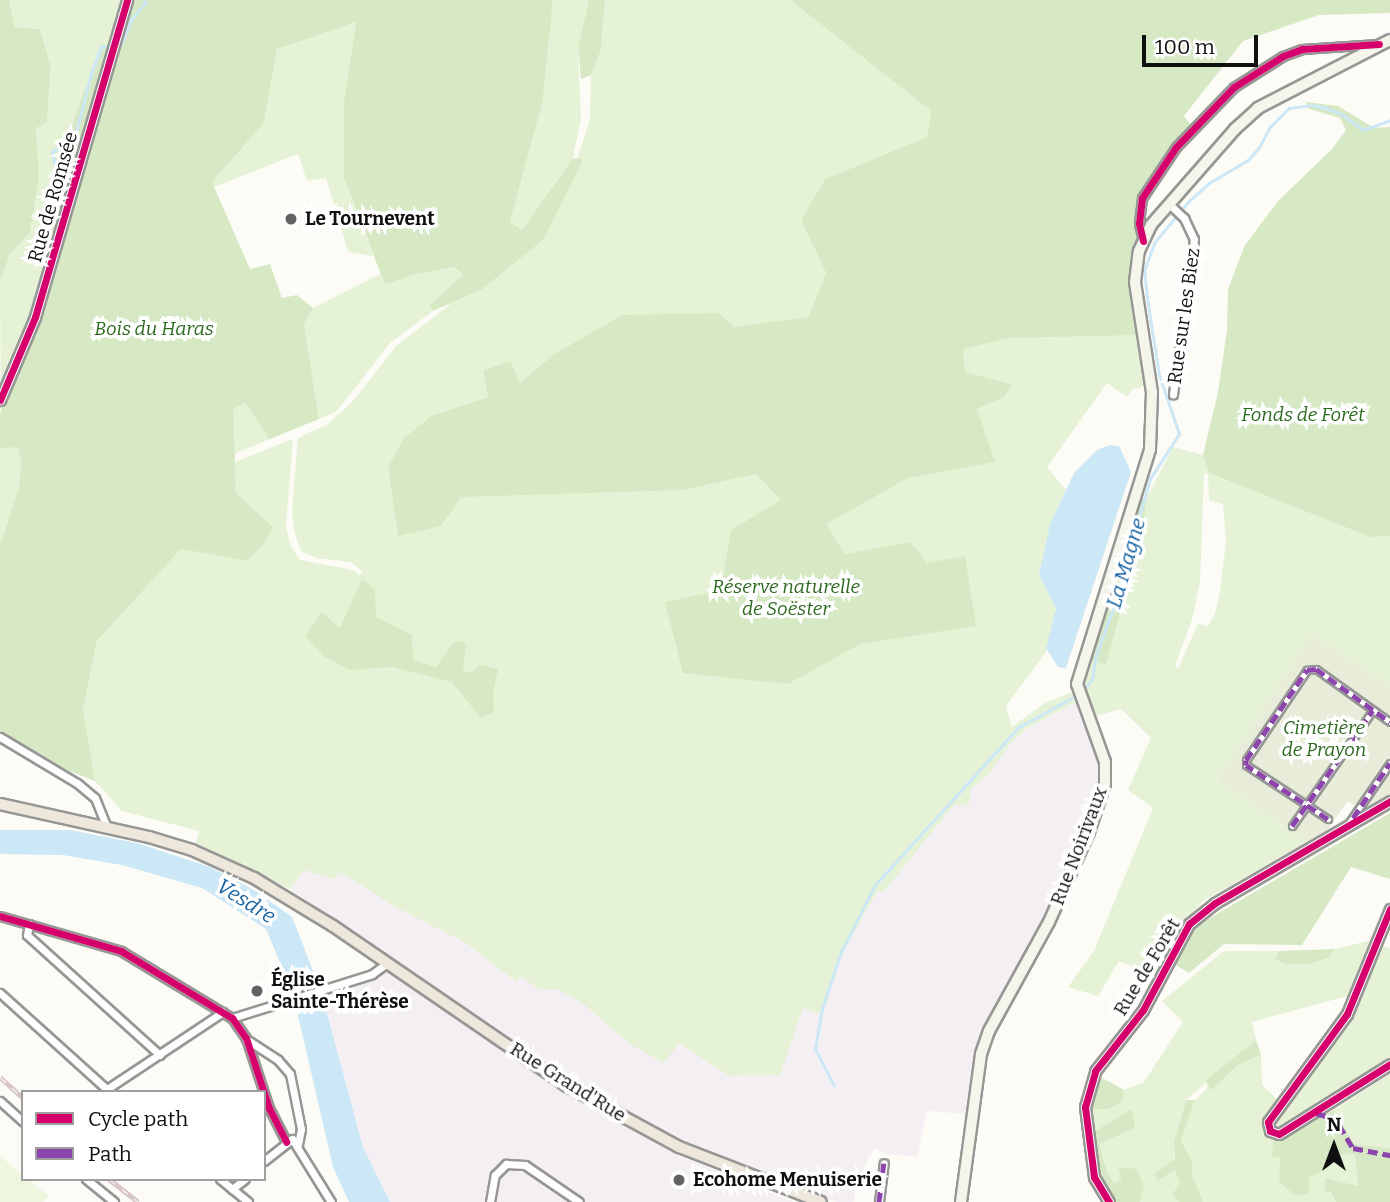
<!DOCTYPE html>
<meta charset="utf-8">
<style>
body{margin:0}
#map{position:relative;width:1390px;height:1202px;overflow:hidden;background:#fcfbf6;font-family:Bitter,serif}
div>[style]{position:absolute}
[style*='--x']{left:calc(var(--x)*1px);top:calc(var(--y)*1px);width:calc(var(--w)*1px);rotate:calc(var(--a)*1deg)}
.industrial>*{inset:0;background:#f4eff2}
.green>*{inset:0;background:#e5f2d6}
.forest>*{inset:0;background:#d6e9c4}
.cemetery>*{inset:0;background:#e8edda}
.pitch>*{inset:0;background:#eff6e0}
.water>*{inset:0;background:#cce7f6}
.stream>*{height:2.5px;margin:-1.25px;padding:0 1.25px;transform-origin:1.25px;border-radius:1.25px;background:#cce7f6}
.roads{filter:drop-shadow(2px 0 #969694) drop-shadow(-2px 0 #969694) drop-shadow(0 2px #969694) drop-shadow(0 -2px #969694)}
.pedestrian>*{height:5px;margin:-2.5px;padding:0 2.5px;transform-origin:2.5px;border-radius:2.5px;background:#fffefe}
.minor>*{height:7px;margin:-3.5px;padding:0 3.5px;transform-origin:3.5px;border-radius:3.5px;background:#fffefe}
.tertiary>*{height:9px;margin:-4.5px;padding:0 4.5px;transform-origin:4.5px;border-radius:4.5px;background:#fffefe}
.secondary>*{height:10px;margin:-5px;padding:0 5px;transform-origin:5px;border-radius:5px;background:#f6f5eb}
.primary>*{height:10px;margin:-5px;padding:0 5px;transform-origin:5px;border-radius:5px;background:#ede8db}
.rail>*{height:5px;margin-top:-2.5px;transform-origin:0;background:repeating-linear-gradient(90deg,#fff 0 8px,#d8c6c6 0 16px);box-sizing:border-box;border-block:2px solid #d8c6c6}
.quiet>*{height:5px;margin-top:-2.5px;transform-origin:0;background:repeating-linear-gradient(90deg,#8e44ad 0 10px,transparent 0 15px)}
.cycleway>*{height:7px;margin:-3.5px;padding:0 3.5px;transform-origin:3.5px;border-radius:3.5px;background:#d6006c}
.dots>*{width:19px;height:19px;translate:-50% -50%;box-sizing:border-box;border:4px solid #fff;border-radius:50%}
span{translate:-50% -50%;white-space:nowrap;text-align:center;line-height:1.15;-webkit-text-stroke:7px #fff;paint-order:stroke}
.street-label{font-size:19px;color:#101010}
.poi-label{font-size:19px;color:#101010;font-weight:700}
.left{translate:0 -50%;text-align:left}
.park-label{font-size:19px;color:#2d691f;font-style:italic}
.water-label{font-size:21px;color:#1864a3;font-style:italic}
.legend{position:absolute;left:21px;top:1090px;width:245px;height:91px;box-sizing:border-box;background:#fff;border:2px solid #9f9f9f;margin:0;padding:9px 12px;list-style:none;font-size:21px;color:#101010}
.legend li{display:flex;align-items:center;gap:14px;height:35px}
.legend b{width:35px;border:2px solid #9f9f9f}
.north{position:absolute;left:1299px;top:1111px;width:70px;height:70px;-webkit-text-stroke:5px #fff;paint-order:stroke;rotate:0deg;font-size:19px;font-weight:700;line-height:28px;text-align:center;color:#101010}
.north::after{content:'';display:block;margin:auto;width:24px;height:32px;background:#101010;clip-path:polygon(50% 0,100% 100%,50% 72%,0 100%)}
.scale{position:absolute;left:1142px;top:35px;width:116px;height:32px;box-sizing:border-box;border:4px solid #101010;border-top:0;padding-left:9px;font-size:21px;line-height:24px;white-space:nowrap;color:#101010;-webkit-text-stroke:5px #fff;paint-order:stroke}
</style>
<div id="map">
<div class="industrial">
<div style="clip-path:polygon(1076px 702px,1102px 765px,1101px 788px,1067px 877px,979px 1044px,968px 1114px,927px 1111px,917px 1157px,887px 1154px,875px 1149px,868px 1157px,853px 1202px,837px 1202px,712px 1158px,583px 1086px,290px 889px,304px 870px,334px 879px,340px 871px,399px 909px,466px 943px,516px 982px,520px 976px,539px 989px,559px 990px,582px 1003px,631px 1045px,664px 1063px,676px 1041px,729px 1076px,779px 1075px,803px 1008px,822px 1015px,841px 956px,878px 890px,883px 893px,953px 805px,989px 774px,1010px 744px,1026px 729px)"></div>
<div style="clip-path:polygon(391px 971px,566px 1091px,677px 1155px,794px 1202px,390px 1202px,363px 1147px,321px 991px)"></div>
</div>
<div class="green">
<div style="clip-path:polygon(9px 0,134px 0,121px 43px,103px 45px,92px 78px,83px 92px,67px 142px,51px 151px,61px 187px,50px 237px,48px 288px,35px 334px,1px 414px,0 282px,10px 254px,30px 233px,39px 178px,36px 127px,47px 123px,51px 66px,40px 29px,15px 27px)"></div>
<div style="clip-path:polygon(553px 0,589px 0,578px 47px,581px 118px,573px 158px,522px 230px,510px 222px,543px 100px)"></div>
<div style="clip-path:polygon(605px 0,790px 0,931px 111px,927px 137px,825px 179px,801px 220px,826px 273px,808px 317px,553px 355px,518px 383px,511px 361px,483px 370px,488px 397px,431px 416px,403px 439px,388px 467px,398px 536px,544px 415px,801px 353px,1168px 79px,1173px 147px,1135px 212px,1127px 274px,1145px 386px,1133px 389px,1127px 397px,1107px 383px,1047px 467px,1066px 490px,1050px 524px,1039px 574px,1055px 602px,1056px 616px,1046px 652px,1006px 706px,1012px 727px,1045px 703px,1072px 692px,1076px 702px,1026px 729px,1010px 744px,989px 774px,971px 789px,969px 804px,953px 806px,883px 893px,878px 890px,841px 956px,822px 1015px,803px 1008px,780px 1075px,729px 1076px,679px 1043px,664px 1063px,631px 1045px,582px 1003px,559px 990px,539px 989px,520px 976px,516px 982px,466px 943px,399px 909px,340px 872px,334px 879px,304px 870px,290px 889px,196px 843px,199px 831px,122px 811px,95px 781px,83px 709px,97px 641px,181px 549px,247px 561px,273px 527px,236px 493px,235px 462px,293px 439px,286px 526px,290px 545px,300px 560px,353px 570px,359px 575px,363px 572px,351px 562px,316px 558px,301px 551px,294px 531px,292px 512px,298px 438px,328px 424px,354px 400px,396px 346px,452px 303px,481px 290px,583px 161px,577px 159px,590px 119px,591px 75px,601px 50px)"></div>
<div style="clip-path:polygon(356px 21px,344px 101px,344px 178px,373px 256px,348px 252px,326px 178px,307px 181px,298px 154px,214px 187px,212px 182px,264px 123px,277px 49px)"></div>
<div style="clip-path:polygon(454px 267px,463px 276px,429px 306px,433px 311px,390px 343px,337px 411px,319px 419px,304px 324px,313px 308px,380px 274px,385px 285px,412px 275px)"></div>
<div style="clip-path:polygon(245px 403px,270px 439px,234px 454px,232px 409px)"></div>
<div style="clip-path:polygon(18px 447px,21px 458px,19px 487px,0 545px,0 449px)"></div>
<div style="clip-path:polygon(evenodd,1173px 447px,1203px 455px,1209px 473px,1370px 537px,1390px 536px,1390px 686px,1312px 635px,1217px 780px,1306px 842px,1203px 901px,1181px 928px,1157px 977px,1119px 961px,1098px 996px,1068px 987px,1094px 951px,1153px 808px,1128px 790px,1151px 738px,1121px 709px,1094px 716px,1082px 683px,1090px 661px,1106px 665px,1144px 527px,1146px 499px,1173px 447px,1208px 473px,1209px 501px,1223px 504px,1226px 542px,1220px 591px,1215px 614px,1208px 626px,1198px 624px,1178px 669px,1175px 665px,1192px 620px,1200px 581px,1204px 475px,1208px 473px)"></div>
<div style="clip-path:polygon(1372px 940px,1351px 995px,1252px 1022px,1256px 1040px,1186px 1100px,1174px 1140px,1175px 1170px,1180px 1184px,1172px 1194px,1179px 1202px,1140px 1202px,1118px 1168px,1121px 1179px,1114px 1183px,1108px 1174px,1099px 1144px,1135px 1128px,1132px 1110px,1092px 1133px,1090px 1109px,1109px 1109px,1122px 1102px,1124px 1090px,1144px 1082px,1183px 1022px,1162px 1001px,1224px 951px,1279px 951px,1275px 959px,1328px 958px,1335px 949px)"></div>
<div style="clip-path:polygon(1380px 945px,1390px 948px,1390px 1061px,1284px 1129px,1278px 1127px,1276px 1120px,1282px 1107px,1354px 1011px)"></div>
<div style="clip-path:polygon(1261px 1055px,1262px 1085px,1278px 1100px,1263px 1125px,1265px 1132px,1274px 1139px,1271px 1157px,1280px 1158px,1309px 1178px,1330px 1166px,1332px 1156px,1355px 1154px,1358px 1187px,1325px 1179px,1326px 1193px,1331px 1192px,1336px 1202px,1203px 1202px,1192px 1174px,1192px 1161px,1181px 1141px,1195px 1100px,1208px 1087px,1211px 1089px,1238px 1065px)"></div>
<div style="clip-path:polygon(1390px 1074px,1390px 1148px,1354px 1144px,1334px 1110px)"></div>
</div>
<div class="forest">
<div style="clip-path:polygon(0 0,9px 0,15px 27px,40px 29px,51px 66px,47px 123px,36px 128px,39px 178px,30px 233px,10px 254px,0 282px)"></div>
<div style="clip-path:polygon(134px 0,553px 0,543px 100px,510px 222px,522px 230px,573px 158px,583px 160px,543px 240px,481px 290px,433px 311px,429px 306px,463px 275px,454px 267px,412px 275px,385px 285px,344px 178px,344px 101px,356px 22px,277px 49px,264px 123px,212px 182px,250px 269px,270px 264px,282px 298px,297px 295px,313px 308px,304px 324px,319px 419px,270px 439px,245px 403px,233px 409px,236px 493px,273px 527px,263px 545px,247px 561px,181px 549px,97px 641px,83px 709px,95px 781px,59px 767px,23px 746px,0 737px,0 545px,19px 487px,21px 459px,18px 447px,0 449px,0 413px,35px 334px,48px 288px,50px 237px,61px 187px,51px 151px,67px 142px,83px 92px,92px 78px,103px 45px,121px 43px)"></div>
<div style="clip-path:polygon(589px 0,605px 0,601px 50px,591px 75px,581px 79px,578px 47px)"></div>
<div style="clip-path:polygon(790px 0,1390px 0,1390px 13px,1319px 15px,1243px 41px,1184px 116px,1191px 125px,1140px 198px,1136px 213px,1137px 234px,1129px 274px,1137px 335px,1009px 338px,963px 349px,965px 372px,1013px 385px,1004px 397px,977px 409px,995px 462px,908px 478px,826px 524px,845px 554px,910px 542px,927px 563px,965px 556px,976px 626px,860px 644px,788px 684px,683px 673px,665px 602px,721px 590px,731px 530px,781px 500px,756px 474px,682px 490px,461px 497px,441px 526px,398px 536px,388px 467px,403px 439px,431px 416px,488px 397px,483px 370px,511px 361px,519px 383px,553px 355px,622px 315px,718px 313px,734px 327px,808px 317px,826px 273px,801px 220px,825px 179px,927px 137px,931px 111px)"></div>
<div style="clip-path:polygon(1305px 102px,1338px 106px,1374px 128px,1390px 127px,1390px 536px,1370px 537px,1209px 473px,1203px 455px,1218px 392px,1227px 330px,1228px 289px,1245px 245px,1278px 201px,1332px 149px,1346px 130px,1340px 118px,1309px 109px)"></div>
<div style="clip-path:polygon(1140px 497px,1146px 499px,1144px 527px,1106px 665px,1090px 661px)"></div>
<div style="clip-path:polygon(362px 579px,375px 589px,376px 617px,412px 635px,413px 660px,436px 667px,455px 641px,466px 643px,463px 671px,470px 673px,480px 665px,498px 669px,493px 694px,494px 712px,481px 718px,452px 682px,392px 667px,350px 670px,325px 657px,305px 637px,321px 612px,340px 628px)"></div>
<div style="clip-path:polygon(1390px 813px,1390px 879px,1351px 867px,1302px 945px,1224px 944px,1189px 973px,1174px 964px,1198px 925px)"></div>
<div style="clip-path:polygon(1335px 949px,1328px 958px,1308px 964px,1285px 964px,1275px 959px,1279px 951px)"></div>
<div style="clip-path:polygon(1256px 1040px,1261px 1055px,1238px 1065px,1211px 1090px,1208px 1087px,1206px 1080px)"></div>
<div style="clip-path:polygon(1097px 1075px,1124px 1090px,1122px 1102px,1109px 1109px,1090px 1109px)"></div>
<div style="clip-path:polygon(1186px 1100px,1195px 1100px,1181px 1141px,1192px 1161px,1192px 1174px,1203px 1202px,1179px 1202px,1172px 1194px,1180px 1184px,1175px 1170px,1157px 1181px,1155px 1173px,1175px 1159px,1174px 1141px)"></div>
<div style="clip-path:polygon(1132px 1109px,1135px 1128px,1099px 1144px,1108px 1174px,1114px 1183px,1121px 1179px,1118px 1167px,1137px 1169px,1144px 1186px,1140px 1202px,1115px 1202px,1098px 1174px,1092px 1133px)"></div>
<div style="clip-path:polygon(1334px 1110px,1354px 1144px,1390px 1148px,1390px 1202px,1336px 1202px,1331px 1192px,1325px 1193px,1325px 1178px,1358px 1186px,1355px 1154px,1333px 1156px,1330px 1166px,1309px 1178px,1309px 1194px,1294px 1195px,1279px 1181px,1280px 1158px,1271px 1157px,1274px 1139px)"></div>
</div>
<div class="cemetery">
<div style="clip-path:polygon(1312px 634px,1390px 686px,1390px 794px,1361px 810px,1348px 801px,1326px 832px,1306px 842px,1217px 780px)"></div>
</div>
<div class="pitch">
<div style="clip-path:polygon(0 1156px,23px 1175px,23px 1179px,28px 1179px,49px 1196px,43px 1202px,0 1202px)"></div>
</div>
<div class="water">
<div style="clip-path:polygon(1110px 445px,1119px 446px,1131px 472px,1066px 668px,1058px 667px,1046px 648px,1056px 609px,1039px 574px,1050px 524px,1074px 473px,1097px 450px)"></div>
<div style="clip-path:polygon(0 830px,70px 830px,137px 843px,210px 867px,254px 890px,292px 917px,321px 991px,363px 1147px,390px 1202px,349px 1202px,333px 1167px,293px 994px,266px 929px,202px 888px,122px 865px,63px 855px,0 854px)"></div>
</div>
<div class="stream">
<div style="--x:120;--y:47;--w:29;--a:-68"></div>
<div style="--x:131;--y:20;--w:22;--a:-51"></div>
<div style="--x:145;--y:3;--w:3;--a:-108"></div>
<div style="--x:25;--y:329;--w:112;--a:-72.9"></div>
<div style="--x:58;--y:222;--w:35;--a:-80"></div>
<div style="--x:64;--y:188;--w:15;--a:-122"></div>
<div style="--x:56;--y:175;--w:24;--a:-99"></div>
<div style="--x:52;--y:151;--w:15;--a:-20"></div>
<div style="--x:66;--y:146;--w:13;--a:-45"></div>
<div style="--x:75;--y:137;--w:66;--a:-76"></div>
<div style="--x:91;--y:73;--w:28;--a:-69"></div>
<div style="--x:101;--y:47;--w:8;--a:-7"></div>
<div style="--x:0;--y:384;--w:50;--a:-65"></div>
<div style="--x:1084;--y:690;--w:14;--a:-54"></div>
<div style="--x:1092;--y:679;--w:24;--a:-81"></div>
<div style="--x:1096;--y:655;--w:52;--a:-69.8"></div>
<div style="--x:1114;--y:606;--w:132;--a:-74.2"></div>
<div style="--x:1150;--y:479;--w:54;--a:-57.2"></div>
<div style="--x:1179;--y:434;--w:62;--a:-108.7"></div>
<div style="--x:1159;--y:375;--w:78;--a:-98.9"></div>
<div style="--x:1147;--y:298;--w:27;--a:-96"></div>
<div style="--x:1144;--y:271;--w:30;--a:-70"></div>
<div style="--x:1154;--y:243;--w:53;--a:-50.3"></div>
<div style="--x:1188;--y:202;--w:28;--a:-42"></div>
<div style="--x:1209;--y:183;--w:45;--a:-30.5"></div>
<div style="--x:1248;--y:160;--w:18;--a:-49"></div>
<div style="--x:1260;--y:146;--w:20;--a:-63"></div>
<div style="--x:1269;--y:128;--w:28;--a:-45"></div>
<div style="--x:1289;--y:108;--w:23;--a:-7"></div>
<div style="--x:1312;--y:105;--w:14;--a:12"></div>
<div style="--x:1326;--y:108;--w:17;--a:21"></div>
<div style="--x:1342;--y:114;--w:26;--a:37"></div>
<div style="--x:1363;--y:130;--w:29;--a:-20"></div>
<div style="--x:834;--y:1086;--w:42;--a:-117.2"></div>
<div style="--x:815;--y:1049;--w:41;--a:-80.1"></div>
<div style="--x:822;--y:1009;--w:60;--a:-71.6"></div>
<div style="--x:841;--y:952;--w:75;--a:-63.1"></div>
<div style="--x:875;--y:885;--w:214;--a:-47.7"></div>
<div style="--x:1019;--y:727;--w:68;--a:-28.8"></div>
</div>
<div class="roads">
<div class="pedestrian">
<div style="--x:1328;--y:819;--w:98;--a:-146.6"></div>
<div style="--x:1246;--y:765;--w:5;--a:-90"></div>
<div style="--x:1246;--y:760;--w:109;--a:-55.9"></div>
<div style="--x:1307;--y:670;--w:9;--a:-6"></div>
<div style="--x:1316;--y:669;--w:91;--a:35.6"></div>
<div style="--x:1348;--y:824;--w:74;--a:-55.5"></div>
<div style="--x:1292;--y:826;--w:141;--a:-55.1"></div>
</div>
<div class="minor">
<div style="--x:1169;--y:204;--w:21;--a:43"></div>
<div style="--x:1184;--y:218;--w:23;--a:65"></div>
<div style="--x:1194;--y:239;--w:157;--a:97.7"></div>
<div style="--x:1143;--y:241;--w:18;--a:-103"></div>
<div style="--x:1139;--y:223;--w:25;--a:-83"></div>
<div style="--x:1142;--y:198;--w:61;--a:-56.3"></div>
<div style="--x:1176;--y:147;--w:83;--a:-46"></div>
<div style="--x:1234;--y:87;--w:58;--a:-32.3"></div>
<div style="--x:1283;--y:56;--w:20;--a:-20"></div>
<div style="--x:1302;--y:49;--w:76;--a:-3.8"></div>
<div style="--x:0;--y:737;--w:90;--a:30.9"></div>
<div style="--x:77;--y:783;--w:23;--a:40"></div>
<div style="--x:95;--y:798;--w:32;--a:68"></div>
<div style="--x:0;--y:916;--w:126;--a:16.1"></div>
<div style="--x:121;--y:951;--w:130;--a:31.1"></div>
<div style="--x:232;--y:1018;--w:24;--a:55"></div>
<div style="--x:246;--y:1038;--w:74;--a:71.8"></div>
<div style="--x:269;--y:1108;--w:38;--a:63"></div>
<div style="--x:29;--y:924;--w:11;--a:100"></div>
<div style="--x:27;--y:935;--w:179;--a:42.1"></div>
<div style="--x:0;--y:993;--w:148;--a:42"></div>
<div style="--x:232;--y:1018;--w:147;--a:-17.4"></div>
<div style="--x:372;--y:974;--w:19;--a:-36"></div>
<div style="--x:246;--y:1039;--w:38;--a:33"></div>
<div style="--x:278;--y:1060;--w:18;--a:49"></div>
<div style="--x:290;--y:1074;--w:56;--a:78.7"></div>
<div style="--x:301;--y:1129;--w:16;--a:101"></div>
<div style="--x:107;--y:1089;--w:139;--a:-33.6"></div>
<div style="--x:0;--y:1101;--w:31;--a:42"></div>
<div style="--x:264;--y:1161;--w:36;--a:-38"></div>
<div style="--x:292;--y:1139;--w:74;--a:58.2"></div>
<div style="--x:86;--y:1179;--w:36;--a:39"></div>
<div style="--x:220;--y:1179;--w:36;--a:39"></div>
<div style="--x:232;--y:1189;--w:16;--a:-38"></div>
<div style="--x:490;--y:1202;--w:27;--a:-80"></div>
<div style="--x:495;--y:1175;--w:16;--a:-45"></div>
<div style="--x:506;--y:1164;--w:19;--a:3"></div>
<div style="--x:525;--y:1165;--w:65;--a:34.4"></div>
<div style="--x:879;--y:1202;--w:39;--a:-83"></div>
</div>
<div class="tertiary">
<div style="--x:0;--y:400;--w:90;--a:-67.1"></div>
<div style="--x:35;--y:317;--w:330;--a:-73.8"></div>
<div style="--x:1390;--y:909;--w:113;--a:112.3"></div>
<div style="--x:1347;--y:1014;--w:134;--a:126.2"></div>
<div style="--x:1268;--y:1122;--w:9;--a:77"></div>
<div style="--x:1270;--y:1131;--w:9;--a:18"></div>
<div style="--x:1279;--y:1134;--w:131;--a:-32.2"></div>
<div style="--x:1109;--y:1202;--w:29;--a:-121"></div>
<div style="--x:1094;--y:1177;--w:71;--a:-97.3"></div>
<div style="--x:1085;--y:1107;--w:37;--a:-74"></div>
<div style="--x:1095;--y:1071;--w:78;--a:-51.8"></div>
<div style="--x:1143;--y:1010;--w:98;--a:-61.9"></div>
<div style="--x:1189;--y:924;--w:33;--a:-39"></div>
<div style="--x:1215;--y:903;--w:203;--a:-30.2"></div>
</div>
<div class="secondary">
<div style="--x:961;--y:1202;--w:149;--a:-82.3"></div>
<div style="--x:981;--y:1054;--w:24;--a:-71"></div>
<div style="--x:989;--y:1031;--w:124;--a:-61.2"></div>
<div style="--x:1049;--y:922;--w:98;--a:-66"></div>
<div style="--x:1089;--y:832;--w:51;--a:-71.6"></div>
<div style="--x:1105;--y:784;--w:22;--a:-90"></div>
<div style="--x:1105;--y:762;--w:83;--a:-109.7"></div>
<div style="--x:1077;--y:684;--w:246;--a:-72.7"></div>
<div style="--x:1150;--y:449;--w:57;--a:-88"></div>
<div style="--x:1152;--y:392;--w:111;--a:-98.8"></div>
<div style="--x:1135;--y:282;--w:31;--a:-83"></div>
<div style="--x:1139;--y:251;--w:29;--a:-65"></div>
<div style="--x:1151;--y:225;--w:128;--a:-48.8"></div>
<div style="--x:1235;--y:129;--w:31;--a:-42"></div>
<div style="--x:1258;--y:108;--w:148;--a:-27.3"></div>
</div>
<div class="primary">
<div style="--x:0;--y:804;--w:153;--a:12.5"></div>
<div style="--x:149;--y:837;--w:45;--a:16.8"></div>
<div style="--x:192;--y:850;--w:68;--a:24.3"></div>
<div style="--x:254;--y:878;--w:92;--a:31.3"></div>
<div style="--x:333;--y:926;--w:283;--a:34.4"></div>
<div style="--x:567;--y:1086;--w:128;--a:28.6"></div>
<div style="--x:679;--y:1147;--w:152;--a:21.2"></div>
</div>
</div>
<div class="rail">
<div style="--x:0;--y:1077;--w:31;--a:42"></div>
<div style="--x:109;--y:1179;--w:37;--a:38"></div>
</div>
<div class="quiet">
<div style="--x:1353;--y:818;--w:66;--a:-56.1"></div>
<div style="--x:1328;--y:819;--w:98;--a:-146.6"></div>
<div style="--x:1246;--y:765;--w:5;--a:-90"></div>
<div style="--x:1246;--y:760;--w:109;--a:-55.9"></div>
<div style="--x:1307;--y:670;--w:9;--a:-6"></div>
<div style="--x:1316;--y:669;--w:91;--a:35.6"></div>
<div style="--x:1292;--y:826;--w:141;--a:-55.1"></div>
<div style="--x:1316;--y:1113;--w:17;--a:17"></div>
<div style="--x:1332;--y:1118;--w:10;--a:45"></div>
<div style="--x:1339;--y:1125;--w:27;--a:59"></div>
<div style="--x:1353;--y:1148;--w:38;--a:11"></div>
<div style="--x:879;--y:1202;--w:39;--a:-83"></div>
</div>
<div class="cycleway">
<div style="--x:1143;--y:241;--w:18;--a:-103"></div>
<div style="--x:1139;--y:223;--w:25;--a:-83"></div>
<div style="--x:1142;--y:198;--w:61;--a:-56.3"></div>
<div style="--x:1176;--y:147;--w:83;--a:-46"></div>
<div style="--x:1234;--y:87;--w:58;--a:-32.3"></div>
<div style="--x:1283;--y:56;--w:20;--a:-20"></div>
<div style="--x:1302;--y:49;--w:77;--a:-3.7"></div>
<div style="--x:0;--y:400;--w:90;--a:-67.1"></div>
<div style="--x:35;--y:317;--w:330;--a:-73.8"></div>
<div style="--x:1390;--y:909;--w:113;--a:112.3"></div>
<div style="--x:1347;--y:1014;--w:134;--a:126.2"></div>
<div style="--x:1268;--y:1122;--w:9;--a:77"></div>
<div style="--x:1270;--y:1131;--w:9;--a:18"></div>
<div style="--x:1279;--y:1134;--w:131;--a:-32.2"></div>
<div style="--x:0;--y:916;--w:126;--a:16.1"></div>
<div style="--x:121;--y:951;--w:130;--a:31.1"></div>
<div style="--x:232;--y:1018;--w:24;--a:55"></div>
<div style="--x:246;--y:1038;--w:74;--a:71.8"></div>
<div style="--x:269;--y:1108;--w:38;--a:63"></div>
<div style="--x:1109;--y:1202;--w:29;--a:-121"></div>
<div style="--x:1094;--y:1177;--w:71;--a:-97.3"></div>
<div style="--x:1085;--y:1107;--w:37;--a:-74"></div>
<div style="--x:1095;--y:1071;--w:78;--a:-51.8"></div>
<div style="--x:1143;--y:1010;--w:98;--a:-61.9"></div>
<div style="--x:1189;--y:924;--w:33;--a:-39"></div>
<div style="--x:1215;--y:903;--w:203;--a:-30.2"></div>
</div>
<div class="dots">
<div style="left:291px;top:219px;background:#636260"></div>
<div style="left:257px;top:991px;background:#636260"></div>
<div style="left:679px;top:1180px;background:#636260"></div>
</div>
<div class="street-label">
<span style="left:53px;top:197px;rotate:-74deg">Rue de Romsée</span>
<span style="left:1184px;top:316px;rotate:-82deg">Rue sur les Biez</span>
<span style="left:1079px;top:846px;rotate:-69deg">Rue Noirivaux</span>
<span style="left:1147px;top:967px;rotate:-59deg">Rue de Forêt</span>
<span style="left:568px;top:1082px;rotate:32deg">Rue Grand'Rue</span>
</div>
<div class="poi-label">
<span class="left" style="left:305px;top:219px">Le Tournevent</span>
<span class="left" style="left:271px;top:991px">Église<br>Sainte-Thérèse</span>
<span class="left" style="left:693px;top:1180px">Ecohome Menuiserie</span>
</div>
<div class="park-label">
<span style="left:154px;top:329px">Bois du Haras</span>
<span style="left:1303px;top:415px">Fonds de Forêt</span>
<span style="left:786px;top:598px">Réserve naturelle<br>de Soëster</span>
<span style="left:1324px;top:739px">Cimetière<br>de Prayon</span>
</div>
<div class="water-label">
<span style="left:1126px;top:563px;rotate:-74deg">La Magne</span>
<span style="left:246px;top:901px;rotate:32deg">Vesdre</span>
</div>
<ul class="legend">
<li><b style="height:9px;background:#d6006c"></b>Cycle path</li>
<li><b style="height:9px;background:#8e44ad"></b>Path</li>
</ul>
<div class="north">N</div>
<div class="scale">100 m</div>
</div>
